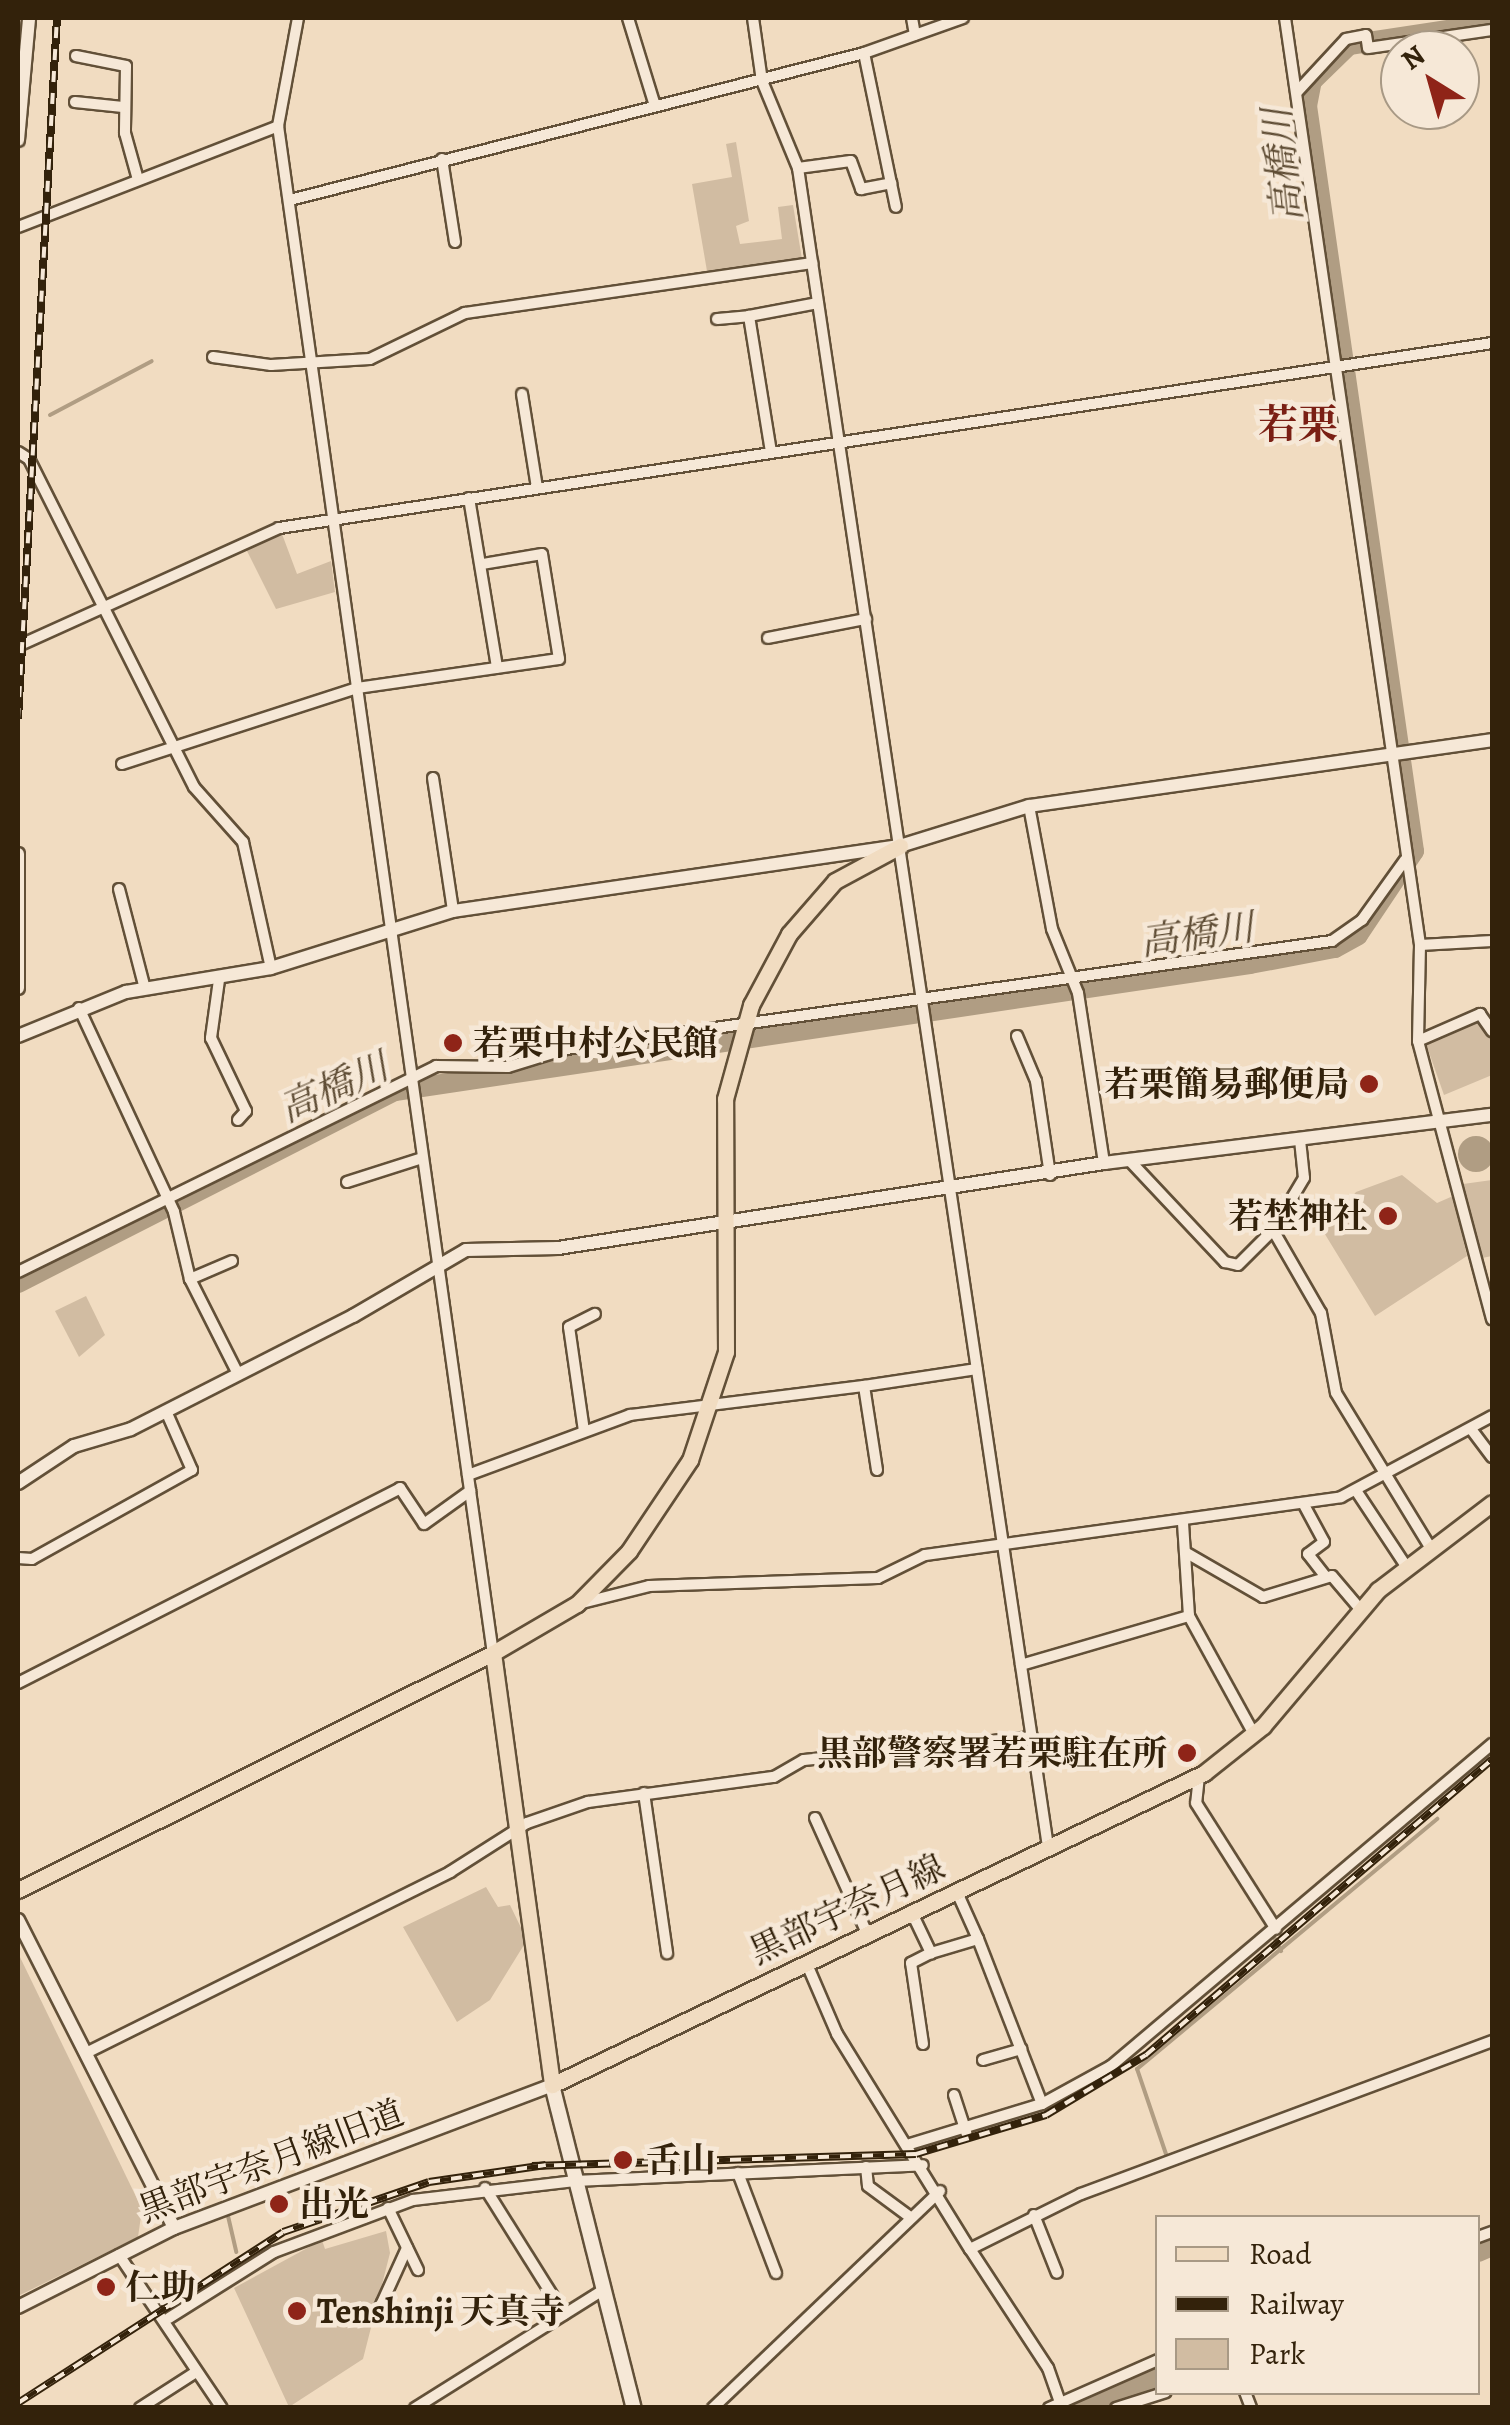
<!DOCTYPE html>
<meta charset="utf-8">
<style>
body{margin:0}
#map{position:relative;width:1510px;height:2425px;overflow:hidden;background:#f1dcc1;font-family:Alegreya,"Noto Serif JP",serif}
div>[style]{position:absolute}
[style*='--x']{left:calc(var(--x)*1px);top:calc(var(--y)*1px);width:calc(var(--w)*1px);rotate:calc(var(--a)*1deg)}
.green>*{inset:0;background:#d1bca2}
.water>*{inset:0;background:#b09d83}
.round{border-radius:50%}
.stream>*{height:4px;margin:-2px;padding:0 2px;transform-origin:2px;border-radius:2px;background:#b09d83}
.river>*{height:20px;margin:-10px;padding:0 10px;transform-origin:10px;border-radius:10px;background:#b09d83}
.roads{filter:drop-shadow(2px 0 #625038) drop-shadow(-2px 0 #625038) drop-shadow(0 2px #625038) drop-shadow(0 -2px #625038)}
.minor>*{height:10px;margin:-5px;padding:0 5px;transform-origin:5px;border-radius:5px;background:#f6e8d7}
.tertiary>*{height:12px;margin:-6px;padding:0 6px;transform-origin:6px;border-radius:6px;background:#f6e8d7}
.secondary>*{height:14px;margin:-7px;padding:0 7px;transform-origin:7px;border-radius:7px;background:#f6e8d7}
.primary>*{height:15px;margin:-7.5px;padding:0 7.5px;transform-origin:7.5px;border-radius:7.5px;background:#f1dcc1}
.rail>*{height:8px;margin-top:-4px;transform-origin:0;background:repeating-linear-gradient(90deg,#f6e8d7 0 11px,#33220b 0 22px);box-sizing:border-box;border-block:2px solid #33220b}
.dots>*{width:28px;height:28px;translate:-50% -50%;box-sizing:border-box;border:5px solid #f6e8d7;border-radius:50%}
span{translate:-50% -50%;white-space:nowrap;text-align:center;line-height:1.15;-webkit-text-stroke:9px #f6e8d7;paint-order:stroke}
.poi-label{font-size:35px;color:#33220b;font-weight:700}
.left{translate:0 -50%;text-align:left}
.right{translate:-100% -50%;text-align:right}
.street-label{font-size:35px;color:#33220b}
.water-label{font-size:38px;color:#5f4d35;font-style:italic}
.quarter-label{font-size:40px;color:#7a1f14;font-weight:700}
.frame{position:absolute;inset:0;border:20px solid #33220b;pointer-events:none}
.legend{position:absolute;left:1155px;top:2215px;width:325px;height:180px;box-sizing:border-box;background:#f6e8d7;border:2px solid #a89985;margin:0;padding:12px 18px;list-style:none;font-size:30px;color:#33220b}
.legend li{display:flex;align-items:center;gap:20px;height:50px}
.legend b{width:50px;border:2px solid #a89985}
.north{position:absolute;left:1380px;top:30px;width:100px;height:100px;box-sizing:border-box;background:#f6e8d7;border:2px solid #a89985;border-radius:50%;rotate:323deg;font-size:28px;font-weight:700;line-height:40px;text-align:center;color:#33220b}
.north::after{content:'';display:block;margin:auto;width:35px;height:45px;background:#8f2418;clip-path:polygon(50% 0,100% 100%,50% 72%,0 100%)}
</style>
<div id="map">
<div class="green">
<div style="clip-path:polygon(736px 142px,749px 221px,736px 226px,740px 244px,782px 239px,778px 207px,793px 205px,802px 259px,707px 271px,692px 184px,732px 177px,726px 144px)"></div>
<div style="clip-path:polygon(282px 534px,297px 574px,331px 561px,335px 592px,276px 609px,245px 547px)"></div>
<div style="clip-path:polygon(1479px 1020px,1492px 1038px,1492px 1075px,1444px 1095px,1426px 1044px)"></div>
<div style="clip-path:polygon(1402px 1175px,1437px 1203px,1453px 1196px,1467px 1256px,1375px 1316px,1323px 1231px,1356px 1192px)"></div>
<div style="clip-path:polygon(1492px 1180px,1492px 1256px,1482px 1258px,1463px 1184px)"></div>
<div style="clip-path:polygon(86px 1296px,105px 1335px,79px 1357px,55px 1311px)"></div>
<div style="clip-path:polygon(486px 1887px,498px 1907px,510px 1905px,527px 1940px,490px 2000px,457px 2022px,403px 1927px)"></div>
<div style="clip-path:polygon(18px 1953px,142px 2209px,138px 2237px,18px 2296px)"></div>
<div style="clip-path:polygon(386px 2231px,390px 2253px,363px 2359px,289px 2407px,234px 2288px,322px 2240px,325px 2249px)"></div>
</div>
<div class="water">
<div class="round" style="left:1458px;top:1136px;width:36px;height:36px"></div>
</div>
<div class="stream">
<div style="--x:50;--y:415;--w:115;--a:-27.9"></div>
<div style="--x:1273;--y:1935;--w:18;--a:63"></div>
<div style="--x:1167;--y:2157;--w:93;--a:-108.8"></div>
<div style="--x:1137;--y:2069;--w:391;--a:-39.8"></div>
<div style="--x:228;--y:2216;--w:37;--a:77"></div>
</div>
<div class="river">
<div style="--x:18;--y:1283;--w:423;--a:-27"></div>
<div style="--x:395;--y:1091;--w:864;--a:-8.45"></div>
<div style="--x:1250;--y:964;--w:86;--a:-10.7"></div>
<div style="--x:1335;--y:948;--w:26;--a:-29"></div>
<div style="--x:1358;--y:935;--w:101;--a:-56.3"></div>
<div style="--x:1414;--y:851;--w:753;--a:-98.17"></div>
<div style="--x:1307;--y:106;--w:25;--a:-79"></div>
<div style="--x:1312;--y:81;--w:52;--a:-44.2"></div>
<div style="--x:1349;--y:45;--w:145;--a:-8.7"></div>
<div style="--x:1478;--y:2252;--w:15;--a:-23"></div>
<div style="--x:1083;--y:2408;--w:81;--a:-22.5"></div>
</div>
<div class="roads">
<div class="minor">
<div style="--x:298;--y:18;--w:110;--a:100.5"></div>
<div style="--x:278;--y:126;--w:1542;--a:81.99"></div>
<div style="--x:628;--y:18;--w:92;--a:72.9"></div>
<div style="--x:753;--y:18;--w:64;--a:81.9"></div>
<div style="--x:762;--y:81;--w:94;--a:67.5"></div>
<div style="--x:798;--y:168;--w:1698;--a:81.53"></div>
<div style="--x:912;--y:18;--w:17;--a:80"></div>
<div style="--x:1285;--y:18;--w:937;--a:81.71"></div>
<div style="--x:1420;--y:945;--w:96;--a:91.2"></div>
<div style="--x:1418;--y:1041;--w:288;--a:75.1"></div>
<div style="--x:864;--y:53;--w:157;--a:78.3"></div>
<div style="--x:76;--y:56;--w:51;--a:11.3"></div>
<div style="--x:126;--y:66;--w:67;--a:90.9"></div>
<div style="--x:125;--y:133;--w:45;--a:74.4"></div>
<div style="--x:1297;--y:92;--w:72;--a:-47.2"></div>
<div style="--x:1346;--y:39;--w:20;--a:-11"></div>
<div style="--x:1366;--y:35;--w:13;--a:81"></div>
<div style="--x:1368;--y:48;--w:125;--a:-8.3"></div>
<div style="--x:75;--y:102;--w:48;--a:5.9"></div>
<div style="--x:442;--y:159;--w:84;--a:81.1"></div>
<div style="--x:798;--y:168;--w:53;--a:-7.5"></div>
<div style="--x:851;--y:161;--w:30;--a:70"></div>
<div style="--x:861;--y:189;--w:31;--a:-11"></div>
<div style="--x:290;--y:200;--w:593;--a:-14.36"></div>
<div style="--x:864;--y:53;--w:105;--a:-19.5"></div>
<div style="--x:18;--y:227;--w:279;--a:-21.2"></div>
<div style="--x:717;--y:319;--w:32;--a:-5"></div>
<div style="--x:213;--y:357;--w:59;--a:7.9"></div>
<div style="--x:271;--y:365;--w:99;--a:-3.5"></div>
<div style="--x:370;--y:359;--w:106;--a:-25.8"></div>
<div style="--x:465;--y:313;--w:351;--a:-8.2"></div>
<div style="--x:522;--y:394;--w:95;--a:80.9"></div>
<div style="--x:18;--y:452;--w:13;--a:32"></div>
<div style="--x:29;--y:459;--w:367;--a:63.3"></div>
<div style="--x:194;--y:787;--w:74;--a:48.3"></div>
<div style="--x:243;--y:842;--w:129;--a:77.5"></div>
<div style="--x:771;--y:452;--w:138;--a:-99.2"></div>
<div style="--x:749;--y:316;--w:70;--a:-10.7"></div>
<div style="--x:469;--y:498;--w:172;--a:80.6"></div>
<div style="--x:768;--y:638;--w:100;--a:-11"></div>
<div style="--x:18;--y:646;--w:286;--a:-24.3"></div>
<div style="--x:279;--y:528;--w:1227;--a:-8.67"></div>
<div style="--x:122;--y:764;--w:247;--a:-17.9"></div>
<div style="--x:357;--y:688;--w:204;--a:-8.2"></div>
<div style="--x:559;--y:659;--w:106;--a:-99.2"></div>
<div style="--x:542;--y:554;--w:61;--a:170.5"></div>
<div style="--x:433;--y:778;--w:134;--a:81.4"></div>
<div style="--x:1029;--y:806;--w:125;--a:79.4"></div>
<div style="--x:1052;--y:929;--w:69;--a:67.9"></div>
<div style="--x:1078;--y:993;--w:172;--a:81.3"></div>
<div style="--x:119;--y:889;--w:103;--a:75.4"></div>
<div style="--x:1420;--y:945;--w:72;--a:-3.2"></div>
<div style="--x:219;--y:980;--w:59;--a:97.9"></div>
<div style="--x:211;--y:1038;--w:81;--a:64.4"></div>
<div style="--x:246;--y:1111;--w:12;--a:132"></div>
<div style="--x:79;--y:1008;--w:225;--a:65"></div>
<div style="--x:174;--y:1212;--w:69;--a:76.6"></div>
<div style="--x:1017;--y:1036;--w:49;--a:67.1"></div>
<div style="--x:1036;--y:1081;--w:95;--a:81.5"></div>
<div style="--x:1418;--y:1041;--w:68;--a:-23.5"></div>
<div style="--x:1480;--y:1014;--w:21;--a:55"></div>
<div style="--x:1300;--y:1140;--w:38;--a:84"></div>
<div style="--x:1304;--y:1178;--w:61;--a:120.8"></div>
<div style="--x:1273;--y:1230;--w:96;--a:60"></div>
<div style="--x:1321;--y:1313;--w:81;--a:79.4"></div>
<div style="--x:1336;--y:1393;--w:180;--a:58.6"></div>
<div style="--x:1130;--y:1161;--w:139;--a:46.8"></div>
<div style="--x:1225;--y:1262;--w:13;--a:13"></div>
<div style="--x:1238;--y:1265;--w:49;--a:-45"></div>
<div style="--x:347;--y:1182;--w:79;--a:-17.7"></div>
<div style="--x:232;--y:1261;--w:46;--a:156.8"></div>
<div style="--x:190;--y:1279;--w:106;--a:63.2"></div>
<div style="--x:18;--y:1272;--w:466;--a:-26.2"></div>
<div style="--x:436;--y:1066;--w:72;--a:0.8"></div>
<div style="--x:508;--y:1067;--w:61;--a:-17.2"></div>
<div style="--x:566;--y:1049;--w:774;--a:-8.03"></div>
<div style="--x:1332;--y:941;--w:37;--a:-35"></div>
<div style="--x:1362;--y:920;--w:74;--a:-54.4"></div>
<div style="--x:1471;--y:1429;--w:35;--a:53"></div>
<div style="--x:584;--y:1431;--w:105;--a:-98.2"></div>
<div style="--x:569;--y:1327;--w:29;--a:-27"></div>
<div style="--x:877;--y:1470;--w:85;--a:-98.8"></div>
<div style="--x:864;--y:1386;--w:114;--a:-8.6"></div>
<div style="--x:468;--y:1475;--w:173;--a:-20.3"></div>
<div style="--x:630;--y:1415;--w:236;--a:-7.1"></div>
<div style="--x:1357;--y:1492;--w:89;--a:56.5"></div>
<div style="--x:1303;--y:1503;--w:44;--a:61.7"></div>
<div style="--x:1324;--y:1542;--w:20;--a:143"></div>
<div style="--x:1308;--y:1554;--w:29;--a:52"></div>
<div style="--x:1185;--y:1552;--w:90;--a:30"></div>
<div style="--x:1263;--y:1597;--w:72;--a:-16.9"></div>
<div style="--x:1332;--y:1576;--w:43;--a:49.7"></div>
<div style="--x:18;--y:1558;--w:14;--a:4"></div>
<div style="--x:32;--y:1559;--w:183;--a:-29.1"></div>
<div style="--x:192;--y:1470;--w:64;--a:-113.8"></div>
<div style="--x:582;--y:1603;--w:69;--a:-14.2"></div>
<div style="--x:649;--y:1586;--w:229;--a:-2"></div>
<div style="--x:878;--y:1578;--w:52;--a:-26.1"></div>
<div style="--x:925;--y:1555;--w:420;--a:-7.9"></div>
<div style="--x:1341;--y:1497;--w:171;--a:-28.2"></div>
<div style="--x:1189;--y:1616;--w:135;--a:61.2"></div>
<div style="--x:1021;--y:1665;--w:175;--a:-16.3"></div>
<div style="--x:1189;--y:1616;--w:94;--a:-93.7"></div>
<div style="--x:18;--y:1683;--w:429;--a:-27"></div>
<div style="--x:400;--y:1488;--w:43;--a:56.3"></div>
<div style="--x:424;--y:1524;--w:57;--a:-35.7"></div>
<div style="--x:1199;--y:1776;--w:27;--a:96"></div>
<div style="--x:1196;--y:1803;--w:149;--a:57.6"></div>
<div style="--x:644;--y:1793;--w:162;--a:81.8"></div>
<div style="--x:815;--y:1818;--w:126;--a:65.7"></div>
<div style="--x:956;--y:1890;--w:54;--a:65.8"></div>
<div style="--x:911;--y:1911;--w:47;--a:64.5"></div>
<div style="--x:931;--y:1953;--w:49;--a:-16.6"></div>
<div style="--x:978;--y:1939;--w:177;--a:68.8"></div>
<div style="--x:806;--y:1962;--w:78;--a:66.7"></div>
<div style="--x:837;--y:2034;--w:253;--a:58.3"></div>
<div style="--x:970;--y:2249;--w:124;--a:-26.4"></div>
<div style="--x:1081;--y:2194;--w:439;--a:-20.4"></div>
<div style="--x:923;--y:2044;--w:82;--a:-98.4"></div>
<div style="--x:911;--y:1963;--w:22;--a:-27"></div>
<div style="--x:86;--y:2053;--w:407;--a:-26.4"></div>
<div style="--x:450;--y:1872;--w:91;--a:-32.5"></div>
<div style="--x:527;--y:1823;--w:65;--a:-19"></div>
<div style="--x:588;--y:1802;--w:188;--a:-7.7"></div>
<div style="--x:774;--y:1777;--w:34;--a:-30"></div>
<div style="--x:804;--y:1760;--w:229;--a:-5.8"></div>
<div style="--x:983;--y:2060;--w:40;--a:-16"></div>
<div style="--x:954;--y:2095;--w:40;--a:72"></div>
<div style="--x:910;--y:2144;--w:138;--a:-16.9"></div>
<div style="--x:1042;--y:2104;--w:79;--a:-28.8"></div>
<div style="--x:1111;--y:2066;--w:499;--a:-40.2"></div>
<div style="--x:866;--y:2167;--w:19;--a:84"></div>
<div style="--x:868;--y:2186;--w:52;--a:36.4"></div>
<div style="--x:738;--y:2173;--w:107;--a:69.2"></div>
<div style="--x:485;--y:2188;--w:149;--a:57.9"></div>
<div style="--x:388;--y:2208;--w:69;--a:64.2"></div>
<div style="--x:1034;--y:2215;--w:62;--a:68.4"></div>
<div style="--x:1478;--y:2237;--w:15;--a:-20"></div>
<div style="--x:970;--y:2249;--w:142;--a:56.8"></div>
<div style="--x:1048;--y:2368;--w:42;--a:70.7"></div>
<div style="--x:119;--y:2255;--w:184;--a:56.1"></div>
<div style="--x:382;--y:2303;--w:24;--a:35"></div>
<div style="--x:376;--y:2316;--w:75;--a:-65.5"></div>
<div style="--x:169;--y:2318;--w:124;--a:-32.2"></div>
<div style="--x:274;--y:2252;--w:148;--a:-20.5"></div>
<div style="--x:413;--y:2200;--w:163;--a:-6.7"></div>
<div style="--x:575;--y:2181;--w:348;--a:-2.6"></div>
<div style="--x:1245;--y:2392;--w:17;--a:69"></div>
<div style="--x:140;--y:2408;--w:67;--a:-32.7"></div>
<div style="--x:415;--y:2408;--w:222;--a:-32.1"></div>
<div style="--x:713;--y:2408;--w:314;--a:-43.7"></div>
<div style="--x:1049;--y:2408;--w:119;--a:-23.8"></div>
<div style="--x:1116;--y:2408;--w:52;--a:-17.7"></div>
</div>
<div class="tertiary">
<div style="--x:18;--y:140;--w:122;--a:-84.8"></div>
<div style="--x:18;--y:854;--w:134;--a:90"></div>
<div style="--x:18;--y:1036;--w:117;--a:-22.2"></div>
<div style="--x:126;--y:992;--w:147;--a:-9.4"></div>
<div style="--x:271;--y:968;--w:191;--a:-17.4"></div>
<div style="--x:453;--y:911;--w:452;--a:-8.3"></div>
<div style="--x:900;--y:846;--w:135;--a:-17.2"></div>
<div style="--x:1029;--y:806;--w:468;--a:-8.1"></div>
<div style="--x:18;--y:1483;--w:67;--a:-33.5"></div>
<div style="--x:74;--y:1446;--w:59;--a:-16.6"></div>
<div style="--x:131;--y:1429;--w:249;--a:-27"></div>
<div style="--x:353;--y:1316;--w:131;--a:-30.3"></div>
<div style="--x:466;--y:1250;--w:92;--a:-1.2"></div>
<div style="--x:558;--y:1248;--w:553;--a:-8.85"></div>
<div style="--x:1104;--y:1163;--w:391;--a:-7.1"></div>
<div style="--x:18;--y:1920;--w:345;--a:63.1"></div>
<div style="--x:18;--y:2307;--w:175;--a:-26.9"></div>
<div style="--x:174;--y:2228;--w:404;--a:-20.7"></div>
</div>
<div class="secondary">
<div style="--x:552;--y:2085;--w:333;--a:75.8"></div>
</div>
<div class="primary">
<div style="--x:493;--y:1653;--w:436;--a:82.2"></div>
<div style="--x:552;--y:2085;--w:723;--a:-25.57"></div>
<div style="--x:1204;--y:1773;--w:75;--a:-38.5"></div>
<div style="--x:1263;--y:1726;--w:178;--a:-49.8"></div>
<div style="--x:1378;--y:1590;--w:143;--a:-37.3"></div>
<div style="--x:18;--y:1890;--w:531;--a:-26.52"></div>
<div style="--x:493;--y:1653;--w:97;--a:-30.3"></div>
<div style="--x:577;--y:1604;--w:74;--a:-45.5"></div>
<div style="--x:629;--y:1551;--w:110;--a:-56.2"></div>
<div style="--x:690;--y:1460;--w:114;--a:-71.6"></div>
<div style="--x:726;--y:1352;--w:253;--a:-90.2"></div>
<div style="--x:725;--y:1099;--w:98;--a:-74.5"></div>
<div style="--x:751;--y:1005;--w:81;--a:-61.8"></div>
<div style="--x:789;--y:934;--w:70;--a:-49"></div>
<div style="--x:835;--y:881;--w:74;--a:-28.3"></div>
</div>
</div>
<div class="rail">
<div style="--x:18;--y:719;--w:702;--a:-86.82"></div>
<div style="--x:532;--y:2166;--w:384;--a:-1.8"></div>
<div style="--x:916;--y:2154;--w:136;--a:-16.7"></div>
<div style="--x:1046;--y:2115;--w:117;--a:-31"></div>
<div style="--x:1146;--y:2055;--w:455;--a:-40.5"></div>
<div style="--x:18;--y:2403;--w:315;--a:-32.8"></div>
<div style="--x:283;--y:2232;--w:154;--a:-18.9"></div>
<div style="--x:429;--y:2182;--w:118;--a:-8.3"></div>
</div>
<div class="dots">
<div style="left:453px;top:1043px;background:#8f2418"></div>
<div style="left:1369px;top:1084px;background:#8f2418"></div>
<div style="left:1388px;top:1216px;background:#8f2418"></div>
<div style="left:1187px;top:1753px;background:#8f2418"></div>
<div style="left:623px;top:2160px;background:#8f2418"></div>
<div style="left:279px;top:2204px;background:#8f2418"></div>
<div style="left:106px;top:2287px;background:#8f2418"></div>
<div style="left:297px;top:2311px;background:#8f2418"></div>
</div>
<div class="poi-label">
<span class="left" style="left:473px;top:1043px">若栗中村公民館</span>
<span class="right" style="left:1349px;top:1084px">若栗簡易郵便局</span>
<span class="right" style="left:1368px;top:1216px">若埜神社</span>
<span class="right" style="left:1167px;top:1753px">黒部警察署若栗駐在所</span>
<span class="left" style="left:646px;top:2160px">舌山</span>
<span class="left" style="left:299px;top:2204px">出光</span>
<span class="left" style="left:126px;top:2287px">仁助</span>
<span class="left" style="left:317px;top:2311px">Tenshinji 天真寺</span>
</div>
<div class="street-label">
<span style="left:847px;top:1909px;rotate:-25deg">黒部宇奈月線</span>
<span style="left:271px;top:2161px;rotate:-21deg">黒部宇奈月線旧道</span>
</div>
<div class="water-label">
<span style="left:1283px;top:165px;rotate:-96deg">高橋川</span>
<span style="left:1197px;top:935px;rotate:-8deg">高橋川</span>
<span style="left:334px;top:1088px;rotate:-24deg">高橋川</span>
</div>
<div class="quarter-label">
<span style="left:1298px;top:425px">若栗</span>
</div>
<div class="frame"></div>
<ul class="legend">
<li><b style="height:12px;background:#f1dcc1"></b>Road</li>
<li><b style="height:12px;background:#33220b"></b>Railway</li>
<li><b style="height:28px;background:#d1bca2"></b>Park</li>
</ul>
<div class="north">N</div>
</div>
